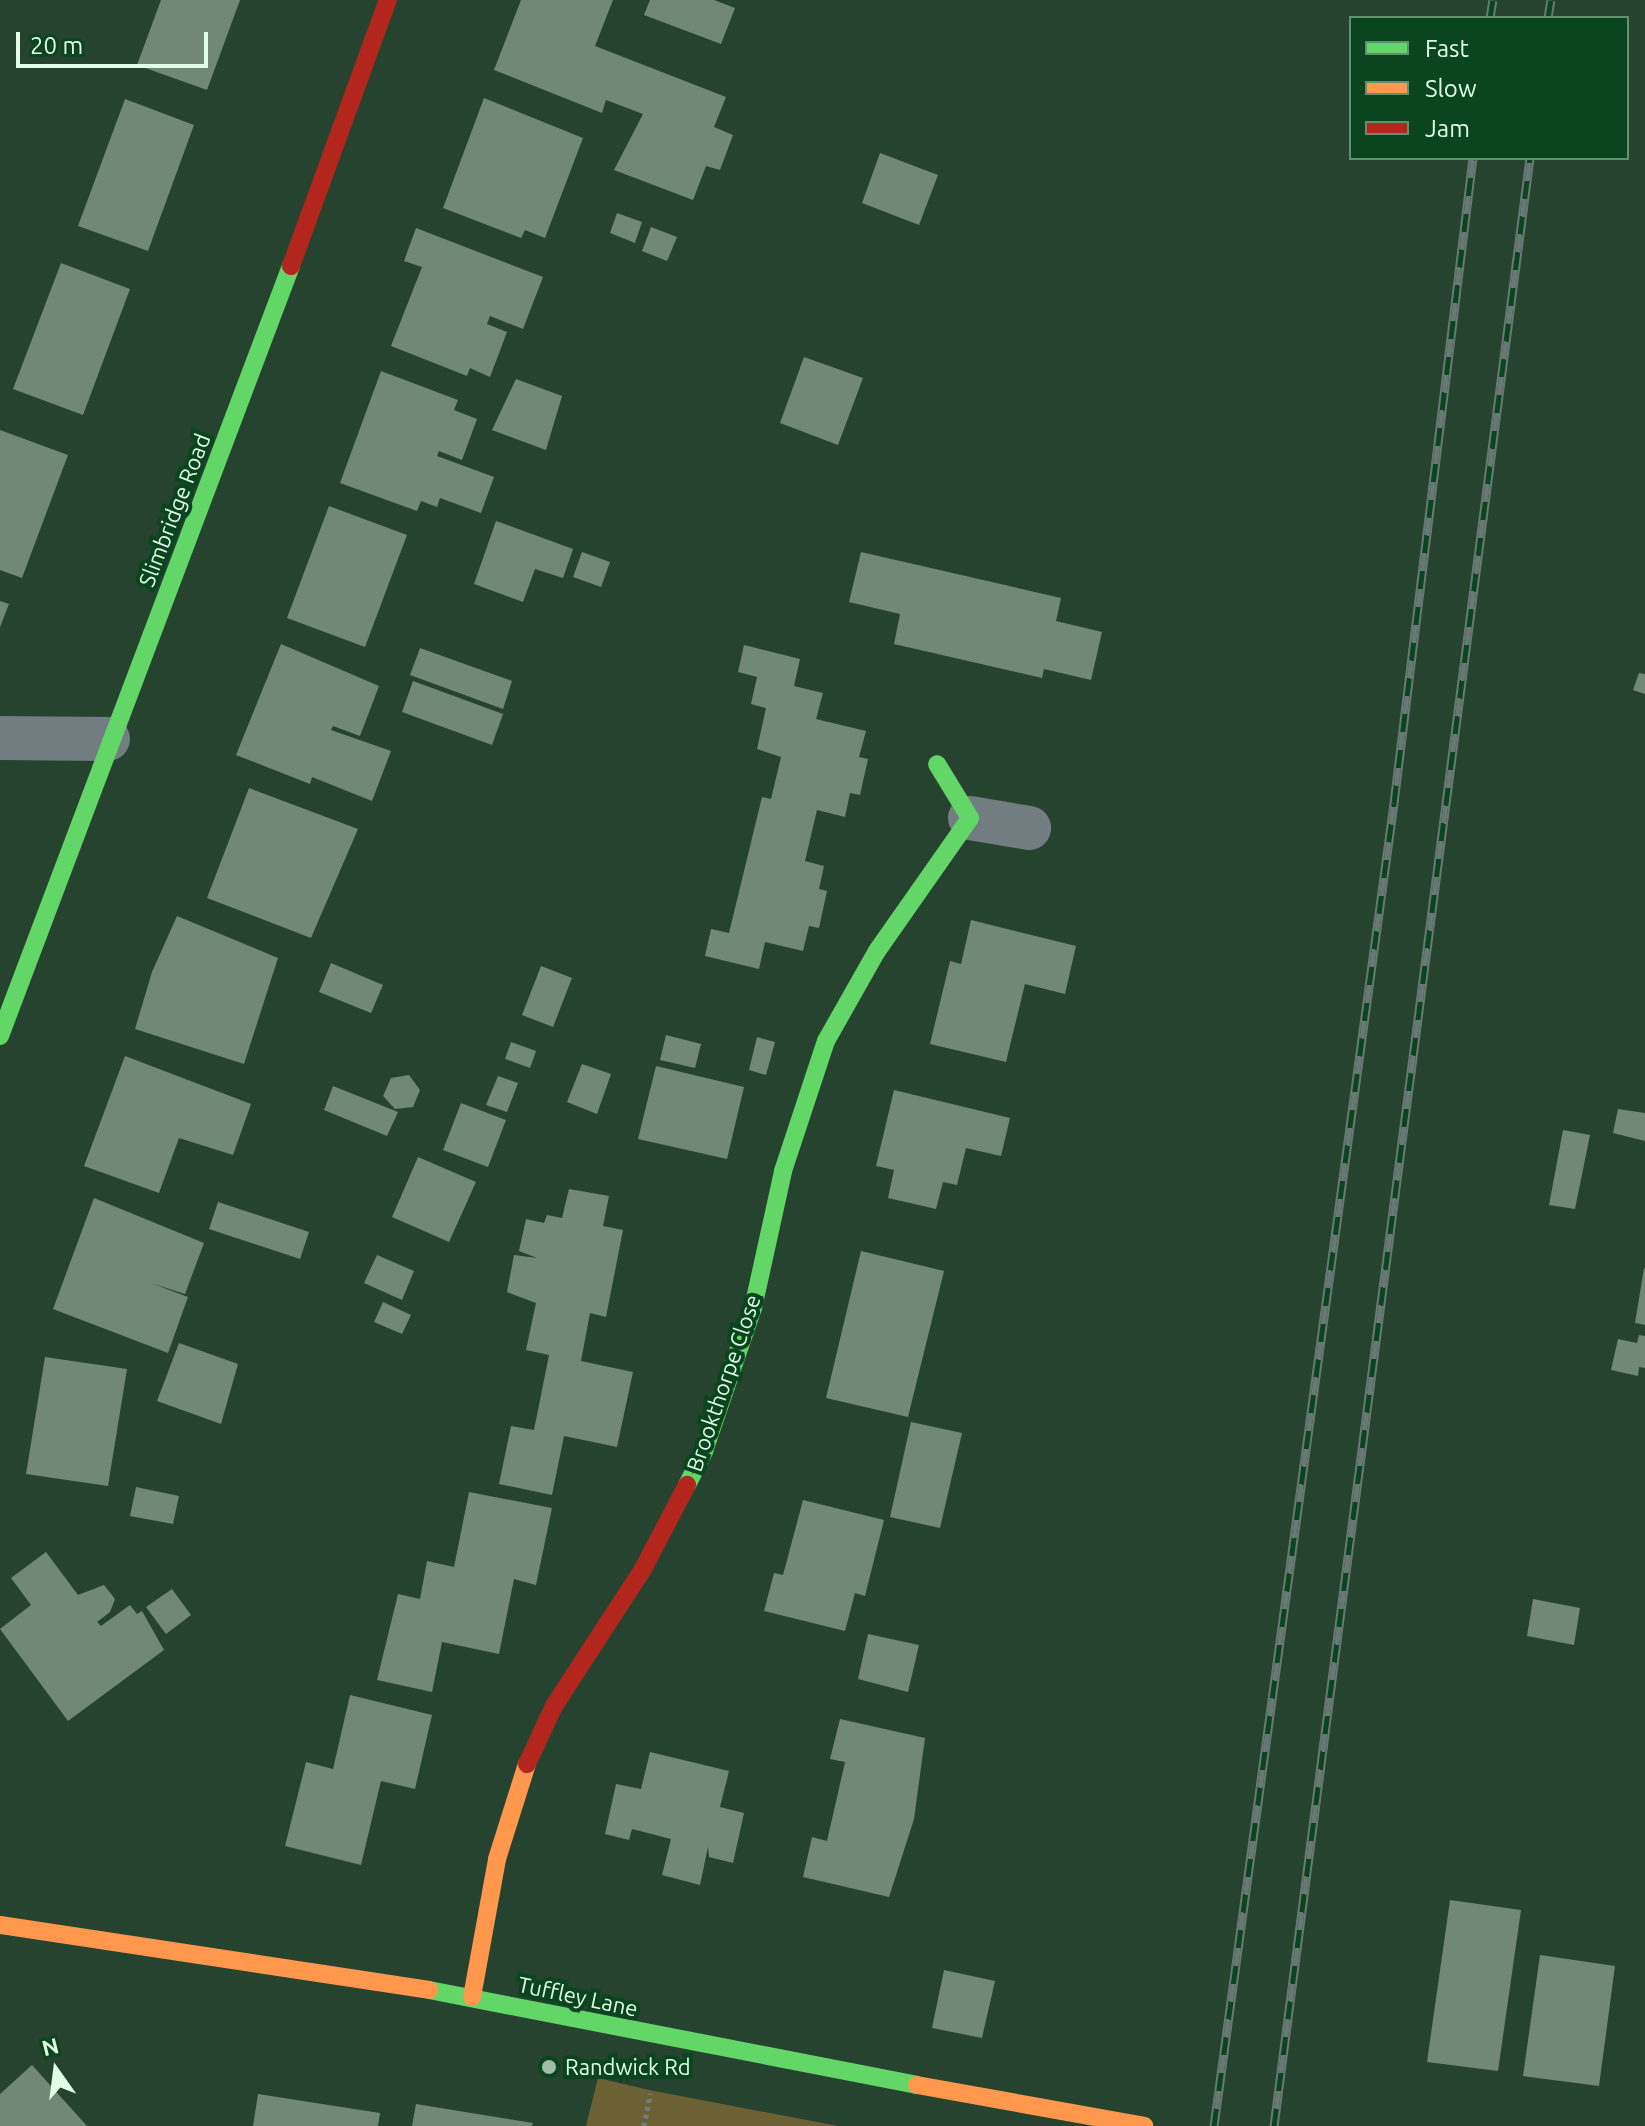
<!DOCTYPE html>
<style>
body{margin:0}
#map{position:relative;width:1645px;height:2126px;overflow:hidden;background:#26432f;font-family:Ubuntu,sans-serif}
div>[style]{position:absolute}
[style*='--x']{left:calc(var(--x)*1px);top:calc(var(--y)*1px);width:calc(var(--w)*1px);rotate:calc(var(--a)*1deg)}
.green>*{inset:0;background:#6c6134}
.building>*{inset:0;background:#718877}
.path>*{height:5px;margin-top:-2.5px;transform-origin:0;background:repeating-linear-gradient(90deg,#727e7e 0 4px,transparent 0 8px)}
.street>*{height:44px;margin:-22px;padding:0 22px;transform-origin:22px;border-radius:22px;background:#727d81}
.fast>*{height:18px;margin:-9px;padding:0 9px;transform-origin:9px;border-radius:9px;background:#63d668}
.slow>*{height:18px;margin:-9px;padding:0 9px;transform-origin:9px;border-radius:9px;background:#ff974d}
.jam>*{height:18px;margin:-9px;padding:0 9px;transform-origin:9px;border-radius:9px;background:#b3261e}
.rail>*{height:9px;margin-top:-4.5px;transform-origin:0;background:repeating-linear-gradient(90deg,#0b4520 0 18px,#687974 0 36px);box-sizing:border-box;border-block:2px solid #687974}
.dots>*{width:22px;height:22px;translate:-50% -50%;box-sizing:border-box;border:4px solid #0b4520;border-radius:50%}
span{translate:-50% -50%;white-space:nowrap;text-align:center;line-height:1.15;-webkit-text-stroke:8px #0b4520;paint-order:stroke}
.street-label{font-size:22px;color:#e1fde6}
.poi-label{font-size:22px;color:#e1fde6}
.left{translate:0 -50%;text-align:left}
.legend{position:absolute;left:1349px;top:16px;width:280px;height:144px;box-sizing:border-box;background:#0b4520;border:2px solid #618f6f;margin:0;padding:10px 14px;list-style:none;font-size:24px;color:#e1fde6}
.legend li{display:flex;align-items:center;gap:16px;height:40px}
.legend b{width:40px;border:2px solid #618f6f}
.north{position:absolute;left:16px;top:2030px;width:80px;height:80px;-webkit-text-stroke:6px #0b4520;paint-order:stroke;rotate:346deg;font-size:22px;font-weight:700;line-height:32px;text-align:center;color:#e1fde6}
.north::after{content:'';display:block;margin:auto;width:28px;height:36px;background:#e1fde6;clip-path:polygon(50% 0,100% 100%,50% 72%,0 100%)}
.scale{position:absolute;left:16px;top:32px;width:192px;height:36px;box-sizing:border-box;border:4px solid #e1fde6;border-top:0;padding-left:10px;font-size:24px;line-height:28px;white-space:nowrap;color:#e1fde6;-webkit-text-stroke:6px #0b4520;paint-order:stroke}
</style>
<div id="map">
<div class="green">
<div style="clip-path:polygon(598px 2078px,649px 2090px,838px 2126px,586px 2126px)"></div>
</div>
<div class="building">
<div style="clip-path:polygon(161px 0,240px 0,207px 90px,137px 65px)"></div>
<div style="clip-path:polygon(521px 0,613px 0,595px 46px,726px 97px,714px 127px,733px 135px,720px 170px,706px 166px,693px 200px,614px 170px,643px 114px,606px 100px,602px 113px,494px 70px)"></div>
<div style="clip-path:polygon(650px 0,714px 0,735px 8px,721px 44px,644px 15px)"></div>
<div style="clip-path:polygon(484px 98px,583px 138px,545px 238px,525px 230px,521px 238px,443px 208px)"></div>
<div style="clip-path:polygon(125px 99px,194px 125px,148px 251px,78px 226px)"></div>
<div style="clip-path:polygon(880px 153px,938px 175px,919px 225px,862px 203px)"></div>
<div style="clip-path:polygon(617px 213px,642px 222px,635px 243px,610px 233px)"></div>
<div style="clip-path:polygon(651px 227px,677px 237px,667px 261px,642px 251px)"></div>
<div style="clip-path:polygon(416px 228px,543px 277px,523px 329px,490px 316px,487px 324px,507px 332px,490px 377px,470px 368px,467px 376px,391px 346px,422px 267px,404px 261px)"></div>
<div style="clip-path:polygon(61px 263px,130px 289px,83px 415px,13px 389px)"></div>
<div style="clip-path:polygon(804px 357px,863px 378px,838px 445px,780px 423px)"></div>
<div style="clip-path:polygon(381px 371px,458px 400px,454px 410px,477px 419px,462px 460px,439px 451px,437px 456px,494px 477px,481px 513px,440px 498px,437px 507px,421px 501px,417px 511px,340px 483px)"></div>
<div style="clip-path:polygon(516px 379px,562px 396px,546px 450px,492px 430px)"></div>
<div style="clip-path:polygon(0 430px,68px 455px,22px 578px,0 570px)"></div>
<div style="clip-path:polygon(329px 506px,407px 535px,365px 647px,287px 618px)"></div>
<div style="clip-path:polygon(496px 521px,573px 549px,563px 578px,535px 569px,523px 602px,474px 584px)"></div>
<div style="clip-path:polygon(582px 552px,610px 562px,601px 587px,573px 577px)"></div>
<div style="clip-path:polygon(861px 552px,1061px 598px,1056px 621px,1102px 632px,1091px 680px,1044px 669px,1042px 678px,894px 644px,900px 614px,849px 602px)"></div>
<div style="clip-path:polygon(0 601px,9px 604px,0 627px)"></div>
<div style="clip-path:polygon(281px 644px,379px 686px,360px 736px,333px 726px,331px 730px,391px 751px,372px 801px,312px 777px,310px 784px,236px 755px)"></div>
<div style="clip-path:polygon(744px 645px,800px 659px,794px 686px,823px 693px,816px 719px,866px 731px,859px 757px,868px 759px,860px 795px,850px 793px,845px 817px,817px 810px,805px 861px,824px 866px,819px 889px,827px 891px,819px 928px,809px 926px,803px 951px,765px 942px,759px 969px,705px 956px,711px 929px,729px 933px,762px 797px,771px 799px,781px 757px,757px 749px,766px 708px,751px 704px,757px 677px,738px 672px)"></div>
<div style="clip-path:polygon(420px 648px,512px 681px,503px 709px,410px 675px)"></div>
<div style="clip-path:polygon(1639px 673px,1645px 674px,1645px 694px,1633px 690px)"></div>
<div style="clip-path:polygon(413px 681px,503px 714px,492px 745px,402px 712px)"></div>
<div style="clip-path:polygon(249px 788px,358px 829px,311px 938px,207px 898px)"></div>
<div style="clip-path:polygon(177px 916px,278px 958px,244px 1064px,135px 1029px,152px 972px)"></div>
<div style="clip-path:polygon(971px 920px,1076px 946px,1065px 994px,1025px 984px,1006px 1062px,930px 1044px,950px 961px,961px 964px)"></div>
<div style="clip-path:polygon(331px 963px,383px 985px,371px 1013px,319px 992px)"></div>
<div style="clip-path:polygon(541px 966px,572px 978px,553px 1027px,522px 1015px)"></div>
<div style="clip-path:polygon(666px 1035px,701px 1044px,695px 1068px,660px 1060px)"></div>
<div style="clip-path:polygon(757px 1037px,775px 1042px,766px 1075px,749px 1070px)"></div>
<div style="clip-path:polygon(511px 1042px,536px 1051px,530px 1068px,505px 1059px)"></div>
<div style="clip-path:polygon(125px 1056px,251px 1104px,233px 1155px,179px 1138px,159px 1193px,84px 1166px)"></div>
<div style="clip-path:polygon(582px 1064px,611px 1074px,597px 1114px,567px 1102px)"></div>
<div style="clip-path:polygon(656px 1066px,744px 1087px,727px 1159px,638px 1139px)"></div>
<div style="clip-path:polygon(409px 1075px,420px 1090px,413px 1107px,395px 1109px,383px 1096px,391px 1078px)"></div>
<div style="clip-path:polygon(498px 1076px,518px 1083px,507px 1112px,486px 1105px)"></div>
<div style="clip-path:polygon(333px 1086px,398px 1112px,387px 1136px,324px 1110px)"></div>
<div style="clip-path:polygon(894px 1090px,1010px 1118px,1001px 1156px,966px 1148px,957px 1185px,943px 1182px,936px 1209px,888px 1198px,894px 1170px,876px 1166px)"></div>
<div style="clip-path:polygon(461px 1103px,506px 1120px,488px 1167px,443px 1150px)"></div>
<div style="clip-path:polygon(1618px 1109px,1645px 1113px,1645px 1141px,1613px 1133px)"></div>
<div style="clip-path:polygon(1563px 1130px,1590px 1135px,1575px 1209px,1549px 1205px)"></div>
<div style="clip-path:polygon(418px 1157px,476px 1182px,449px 1242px,392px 1217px)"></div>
<div style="clip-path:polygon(569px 1189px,609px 1196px,603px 1226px,623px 1230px,606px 1317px,590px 1313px,581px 1361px,633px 1372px,617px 1447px,564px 1436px,552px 1495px,499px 1484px,511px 1426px,534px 1430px,549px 1355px,526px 1350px,536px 1303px,507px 1292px,514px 1255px,537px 1258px,519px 1251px,526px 1219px,544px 1223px,547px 1215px,562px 1218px)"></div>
<div style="clip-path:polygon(94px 1198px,204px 1243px,185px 1294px,151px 1283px,188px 1297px,168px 1353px,53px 1309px)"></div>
<div style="clip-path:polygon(218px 1202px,309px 1232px,300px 1259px,209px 1229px)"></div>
<div style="clip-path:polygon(861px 1251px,944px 1271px,908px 1417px,826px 1398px)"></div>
<div style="clip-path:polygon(377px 1255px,414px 1271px,402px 1300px,364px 1283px)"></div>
<div style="clip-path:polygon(1644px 1268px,1645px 1268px,1645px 1325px,1635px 1323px)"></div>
<div style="clip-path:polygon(383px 1302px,411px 1315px,402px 1334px,374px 1322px)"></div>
<div style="clip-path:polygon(1639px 1335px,1645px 1336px,1645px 1368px,1639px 1367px,1638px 1376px,1611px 1370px,1618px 1339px,1637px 1343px)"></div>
<div style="clip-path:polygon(179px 1343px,238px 1364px,221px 1424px,157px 1401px)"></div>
<div style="clip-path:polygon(45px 1357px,127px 1369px,108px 1486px,26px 1474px)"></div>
<div style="clip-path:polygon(911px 1422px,962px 1433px,940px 1528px,890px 1517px)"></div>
<div style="clip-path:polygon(136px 1487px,179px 1496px,173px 1524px,130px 1516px)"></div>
<div style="clip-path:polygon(469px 1492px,552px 1508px,536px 1585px,514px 1579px,499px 1654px,442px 1642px,432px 1692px,377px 1680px,398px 1594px,420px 1599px,427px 1561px,454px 1567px)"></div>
<div style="clip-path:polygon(803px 1500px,884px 1520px,865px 1596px,855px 1593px,845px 1631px,764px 1611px,774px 1573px,783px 1575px)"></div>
<div style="clip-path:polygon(46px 1552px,78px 1595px,104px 1585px,115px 1599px,110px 1612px,97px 1622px,101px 1626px,130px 1605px,137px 1614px,142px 1611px,164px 1650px,68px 1721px,0 1629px,31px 1605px,11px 1578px)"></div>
<div style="clip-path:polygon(172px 1589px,191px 1615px,166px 1634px,146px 1607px)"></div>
<div style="clip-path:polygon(1533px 1599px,1580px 1608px,1574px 1645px,1527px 1636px)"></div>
<div style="clip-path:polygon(868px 1634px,919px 1645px,908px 1692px,858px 1679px)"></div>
<div style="clip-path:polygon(350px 1695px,432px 1715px,415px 1789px,381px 1781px,361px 1865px,285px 1846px,306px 1762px,333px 1769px)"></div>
<div style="clip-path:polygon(840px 1719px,925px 1738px,914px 1819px,889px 1897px,803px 1877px,812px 1837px,827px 1841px,845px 1762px,830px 1759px)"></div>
<div style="clip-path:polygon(650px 1752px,729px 1771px,720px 1807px,744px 1813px,733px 1863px,709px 1857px,708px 1847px,700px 1885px,662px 1875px,671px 1839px,632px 1829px,629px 1840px,605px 1834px,616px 1784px,641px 1789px)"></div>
<div style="clip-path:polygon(1450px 1900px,1521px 1910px,1498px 2071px,1427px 2062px)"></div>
<div style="clip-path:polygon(1540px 1955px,1615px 1966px,1599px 2086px,1523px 2076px)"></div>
<div style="clip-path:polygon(944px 1970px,995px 1981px,982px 2038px,932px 2028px)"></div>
<div style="clip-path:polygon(32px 2065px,87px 2126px,0 2126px,0 2094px)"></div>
<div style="clip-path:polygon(258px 2094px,380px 2113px,378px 2126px,253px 2126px)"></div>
<div style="clip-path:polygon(416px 2104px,533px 2123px,532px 2126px,412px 2126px)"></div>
</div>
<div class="path">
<div style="--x:644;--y:2126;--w:33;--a:-79"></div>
</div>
<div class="street">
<div style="--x:0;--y:738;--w:108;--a:0.5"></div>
<div style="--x:970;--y:818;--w:60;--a:9.6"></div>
</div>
<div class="fast">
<div style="--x:0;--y:1036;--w:823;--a:-69.3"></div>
<div style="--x:687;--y:1485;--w:38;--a:-63"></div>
<div style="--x:704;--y:1451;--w:151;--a:-71.1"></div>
<div style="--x:753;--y:1308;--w:140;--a:-77.6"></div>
<div style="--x:783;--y:1171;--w:137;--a:-71.7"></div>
<div style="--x:826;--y:1041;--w:103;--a:-60.5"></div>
<div style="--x:877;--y:951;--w:162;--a:-55"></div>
<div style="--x:970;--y:818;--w:63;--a:-121.4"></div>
<div style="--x:429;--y:1990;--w:497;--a:11"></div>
</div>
<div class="slow">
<div style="--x:0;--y:1925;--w:434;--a:8.6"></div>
<div style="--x:472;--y:1997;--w:140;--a:-79.7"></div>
<div style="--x:497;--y:1859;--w:100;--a:-72.5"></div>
<div style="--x:917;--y:2085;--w:231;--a:10.2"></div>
</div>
<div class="jam">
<div style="--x:291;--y:266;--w:283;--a:-70"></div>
<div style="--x:527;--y:1764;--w:64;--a:-65"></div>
<div style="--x:554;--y:1706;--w:163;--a:-57"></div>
<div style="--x:643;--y:1569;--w:95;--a:-62.4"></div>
</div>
<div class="rail">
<div style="--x:1490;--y:18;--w:18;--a:-81"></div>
<div style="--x:1548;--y:18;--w:18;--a:-81"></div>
<div style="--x:1214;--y:2126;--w:1335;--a:-82.25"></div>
<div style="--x:1394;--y:803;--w:650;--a:-83.02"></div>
<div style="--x:1274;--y:2126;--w:1985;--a:-82.59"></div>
</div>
<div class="dots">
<div style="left:549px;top:2067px;background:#a0bca6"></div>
</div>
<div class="street-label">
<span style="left:174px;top:510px;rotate:-69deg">Slimbridge Road</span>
<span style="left:723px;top:1383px;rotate:-71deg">Brookthorpe Close</span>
<span style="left:578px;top:1996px;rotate:12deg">Tuffley Lane</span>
</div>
<div class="poi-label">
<span class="left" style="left:565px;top:2067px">Randwick Rd</span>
</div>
<ul class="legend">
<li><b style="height:10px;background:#63d668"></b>Fast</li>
<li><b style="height:10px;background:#ff974d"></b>Slow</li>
<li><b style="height:10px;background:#b3261e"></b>Jam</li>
</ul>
<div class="north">N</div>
<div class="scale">20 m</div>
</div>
